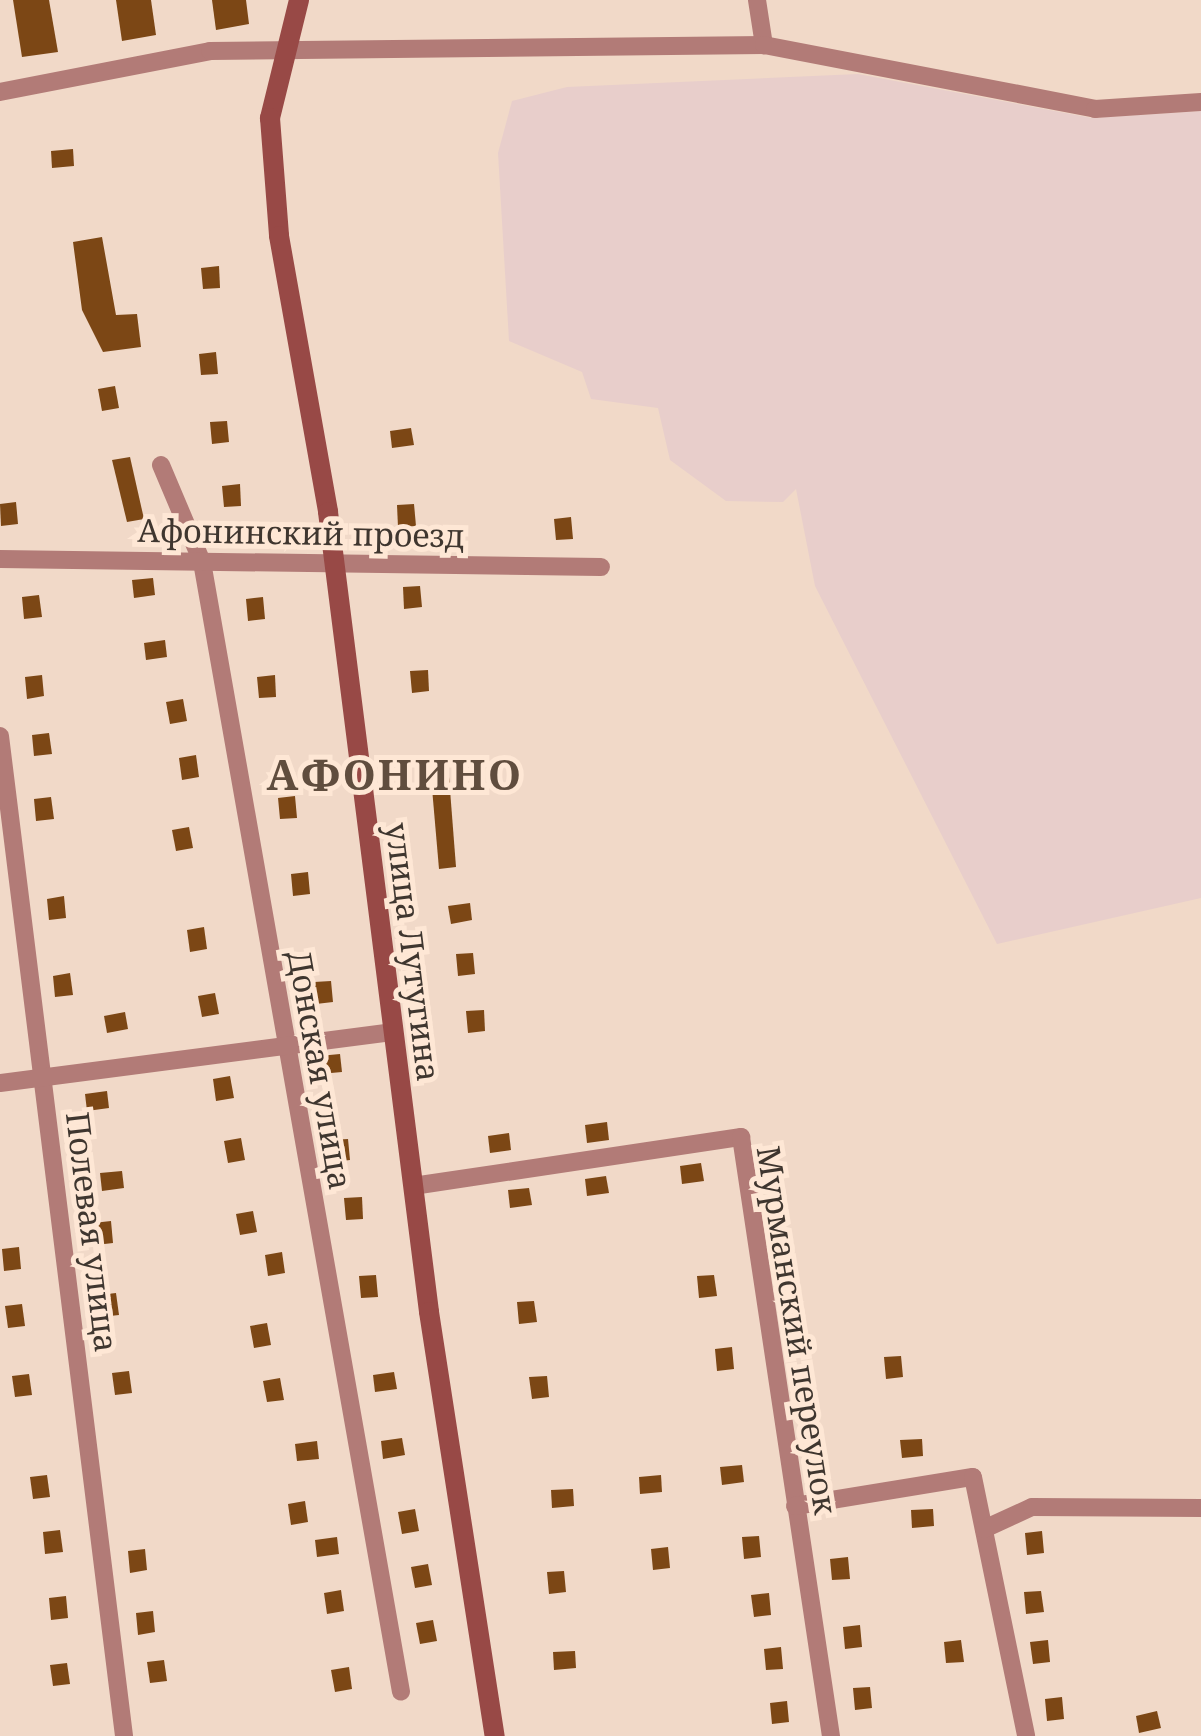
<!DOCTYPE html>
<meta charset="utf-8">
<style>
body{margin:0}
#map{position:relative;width:1201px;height:1736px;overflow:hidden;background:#f1d9c8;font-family:"Noto Serif",serif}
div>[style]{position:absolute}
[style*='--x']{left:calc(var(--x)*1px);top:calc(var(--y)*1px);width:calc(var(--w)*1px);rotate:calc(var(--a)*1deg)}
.industrial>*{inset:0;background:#e8cecb}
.building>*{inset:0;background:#7c4715}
.minor>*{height:18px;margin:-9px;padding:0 9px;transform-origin:9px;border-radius:9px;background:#b27b77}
.secondary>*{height:20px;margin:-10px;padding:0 10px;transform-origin:10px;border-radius:10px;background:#984946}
span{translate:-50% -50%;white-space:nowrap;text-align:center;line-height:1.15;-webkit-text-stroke:10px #fee7d5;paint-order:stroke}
.street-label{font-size:32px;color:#3f362f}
.district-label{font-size:42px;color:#604d3e;font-weight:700;letter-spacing:2.5px}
</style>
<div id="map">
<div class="industrial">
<div style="clip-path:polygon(858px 74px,1092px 118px,1201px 111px,1201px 898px,997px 944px,815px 586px,796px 489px,783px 502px,726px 501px,670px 460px,658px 408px,591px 399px,582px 372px,509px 341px,498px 153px,512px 101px,567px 87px)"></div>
</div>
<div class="building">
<div style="clip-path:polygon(13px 0,49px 0,58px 52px,22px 57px)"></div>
<div style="clip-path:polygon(116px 0,151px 0,156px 35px,122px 41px)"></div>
<div style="clip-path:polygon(212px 0,246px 0,249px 24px,216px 30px)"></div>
<div style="clip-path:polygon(73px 149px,74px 166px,52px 168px,51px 151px)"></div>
<div style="clip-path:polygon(102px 237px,116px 315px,137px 314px,141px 347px,103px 352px,82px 310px,73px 242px)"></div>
<div style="clip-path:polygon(219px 266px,220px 288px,203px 289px,201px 268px)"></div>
<div style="clip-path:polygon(216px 352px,218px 374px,201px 375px,199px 354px)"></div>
<div style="clip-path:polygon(115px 386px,119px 408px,102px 411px,98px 389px)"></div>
<div style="clip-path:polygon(227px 421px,229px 442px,212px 444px,210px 422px)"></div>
<div style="clip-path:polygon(411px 428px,414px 445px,392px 448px,390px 431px)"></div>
<div style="clip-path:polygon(130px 457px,144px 519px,127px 522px,112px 460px)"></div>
<div style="clip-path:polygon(240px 484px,241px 506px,224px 507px,222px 486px)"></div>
<div style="clip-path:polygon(16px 502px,18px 524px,1px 526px,0 504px)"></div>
<div style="clip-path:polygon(414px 504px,416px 526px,398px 527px,397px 505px)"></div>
<div style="clip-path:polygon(571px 517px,573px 539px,556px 540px,554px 519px)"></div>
<div style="clip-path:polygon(153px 578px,155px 595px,134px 598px,132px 580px)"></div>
<div style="clip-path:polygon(420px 586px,422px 607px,404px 609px,403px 587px)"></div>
<div style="clip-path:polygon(39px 595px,42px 617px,24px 619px,22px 597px)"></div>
<div style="clip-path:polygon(263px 597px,265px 619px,248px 621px,246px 599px)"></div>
<div style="clip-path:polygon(165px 640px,167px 657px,146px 660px,144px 643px)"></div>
<div style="clip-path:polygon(428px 670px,429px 691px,412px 693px,410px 671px)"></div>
<div style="clip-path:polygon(42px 675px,44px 696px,27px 699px,25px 677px)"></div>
<div style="clip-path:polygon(275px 675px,276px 697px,259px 698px,257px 677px)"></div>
<div style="clip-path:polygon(183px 699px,187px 721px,170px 724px,166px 702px)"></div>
<div style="clip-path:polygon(49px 733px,52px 754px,34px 756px,32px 735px)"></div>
<div style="clip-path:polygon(196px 755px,199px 777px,182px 780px,179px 758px)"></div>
<div style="clip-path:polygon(448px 764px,456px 867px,439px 869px,430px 765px)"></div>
<div style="clip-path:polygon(295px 796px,297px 818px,280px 819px,278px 798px)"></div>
<div style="clip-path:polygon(51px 797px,54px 819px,36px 821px,34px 799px)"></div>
<div style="clip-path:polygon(189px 827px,193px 848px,176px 851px,172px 830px)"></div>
<div style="clip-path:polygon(308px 872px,310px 894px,293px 896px,291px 874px)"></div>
<div style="clip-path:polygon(64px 896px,66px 918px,49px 920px,47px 899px)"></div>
<div style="clip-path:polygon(470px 903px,472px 920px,451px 924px,448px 906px)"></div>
<div style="clip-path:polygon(204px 927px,207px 949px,190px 952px,187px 930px)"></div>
<div style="clip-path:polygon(473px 953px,475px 974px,458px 976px,456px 954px)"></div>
<div style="clip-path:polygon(70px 973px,73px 995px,55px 997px,53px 976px)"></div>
<div style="clip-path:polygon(331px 981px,333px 1002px,316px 1004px,314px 982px)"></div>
<div style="clip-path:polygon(215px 993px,219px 1014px,202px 1017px,198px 996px)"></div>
<div style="clip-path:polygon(484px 1010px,485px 1031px,468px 1033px,466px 1011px)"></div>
<div style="clip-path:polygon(125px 1012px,128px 1029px,107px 1033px,104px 1016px)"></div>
<div style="clip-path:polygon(340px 1054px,342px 1072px,320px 1074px,319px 1056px)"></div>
<div style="clip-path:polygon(230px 1076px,234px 1098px,216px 1101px,213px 1079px)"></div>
<div style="clip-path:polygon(107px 1091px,109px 1108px,87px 1111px,85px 1094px)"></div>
<div style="clip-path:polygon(607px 1122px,609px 1140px,587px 1143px,585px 1125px)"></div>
<div style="clip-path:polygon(509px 1133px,511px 1150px,490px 1153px,488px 1136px)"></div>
<div style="clip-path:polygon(241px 1138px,245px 1160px,228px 1163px,224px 1141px)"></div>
<div style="clip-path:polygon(348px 1139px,350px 1160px,333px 1162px,331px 1140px)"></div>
<div style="clip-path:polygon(701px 1163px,704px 1181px,682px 1184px,680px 1166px)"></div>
<div style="clip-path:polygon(122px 1171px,124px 1188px,102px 1191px,100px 1173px)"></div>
<div style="clip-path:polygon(606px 1176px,609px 1193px,587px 1196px,585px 1179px)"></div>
<div style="clip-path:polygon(529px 1188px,532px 1205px,510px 1208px,508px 1190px)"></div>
<div style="clip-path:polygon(362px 1197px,363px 1219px,346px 1220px,344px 1198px)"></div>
<div style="clip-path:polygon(253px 1211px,257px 1232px,240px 1235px,236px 1214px)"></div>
<div style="clip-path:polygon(111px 1221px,113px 1243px,96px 1245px,93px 1223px)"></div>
<div style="clip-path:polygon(19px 1247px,21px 1269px,4px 1271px,2px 1249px)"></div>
<div style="clip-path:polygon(282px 1252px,285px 1273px,268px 1276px,265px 1255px)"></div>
<div style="clip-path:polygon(376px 1275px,378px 1297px,361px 1298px,359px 1276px)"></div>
<div style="clip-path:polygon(714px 1275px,717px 1296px,699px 1298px,697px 1276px)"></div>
<div style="clip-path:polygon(116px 1293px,119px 1315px,101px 1317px,99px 1295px)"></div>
<div style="clip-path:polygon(534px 1301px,537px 1322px,519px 1324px,517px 1302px)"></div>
<div style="clip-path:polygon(22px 1304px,25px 1326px,8px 1328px,5px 1306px)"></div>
<div style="clip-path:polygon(267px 1323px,271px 1345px,254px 1348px,250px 1326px)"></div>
<div style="clip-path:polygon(732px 1347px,734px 1369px,717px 1371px,715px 1349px)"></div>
<div style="clip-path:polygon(901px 1356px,903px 1377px,886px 1379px,884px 1357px)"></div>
<div style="clip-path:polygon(129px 1371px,132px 1393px,115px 1395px,112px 1373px)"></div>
<div style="clip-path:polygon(394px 1372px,397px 1389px,375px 1392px,373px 1375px)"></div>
<div style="clip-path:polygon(29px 1374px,32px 1395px,15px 1397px,12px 1376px)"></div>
<div style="clip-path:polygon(547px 1376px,549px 1397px,532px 1399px,529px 1377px)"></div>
<div style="clip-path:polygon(280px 1378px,284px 1400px,267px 1402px,263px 1381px)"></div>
<div style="clip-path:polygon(402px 1438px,405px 1455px,383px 1459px,381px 1441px)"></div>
<div style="clip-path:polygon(922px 1439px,923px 1456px,902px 1458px,900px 1440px)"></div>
<div style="clip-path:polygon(317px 1441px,319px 1459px,297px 1461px,295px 1444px)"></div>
<div style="clip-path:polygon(742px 1465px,744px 1482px,722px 1485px,720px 1467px)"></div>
<div style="clip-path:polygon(47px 1475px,50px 1497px,33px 1499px,30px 1477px)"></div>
<div style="clip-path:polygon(661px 1475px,662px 1492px,640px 1494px,639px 1477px)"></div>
<div style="clip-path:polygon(573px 1489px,574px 1506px,552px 1508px,551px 1490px)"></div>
<div style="clip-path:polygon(305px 1501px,308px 1522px,291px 1525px,288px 1504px)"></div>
<div style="clip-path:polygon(415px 1509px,419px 1531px,402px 1534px,398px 1512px)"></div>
<div style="clip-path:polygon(933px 1509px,934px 1526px,912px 1528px,911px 1510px)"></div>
<div style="clip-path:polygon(60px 1530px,63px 1552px,45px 1554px,43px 1532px)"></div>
<div style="clip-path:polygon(1042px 1531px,1044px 1553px,1027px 1555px,1025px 1533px)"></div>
<div style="clip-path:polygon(759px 1536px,761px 1557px,744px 1559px,742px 1537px)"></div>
<div style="clip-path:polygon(337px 1537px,339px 1554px,317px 1557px,315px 1540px)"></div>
<div style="clip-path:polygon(668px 1547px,670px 1568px,653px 1570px,651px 1549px)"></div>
<div style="clip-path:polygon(145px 1549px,147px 1570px,130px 1573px,128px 1551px)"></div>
<div style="clip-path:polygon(848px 1557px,850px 1579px,832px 1580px,830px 1559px)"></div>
<div style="clip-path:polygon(428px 1564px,432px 1585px,415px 1588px,411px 1567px)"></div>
<div style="clip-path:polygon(564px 1571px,566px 1592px,549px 1594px,547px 1572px)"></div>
<div style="clip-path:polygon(341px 1590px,344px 1611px,327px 1614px,324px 1593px)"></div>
<div style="clip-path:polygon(1041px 1591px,1044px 1612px,1026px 1614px,1024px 1592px)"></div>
<div style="clip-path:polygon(769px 1593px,771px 1615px,754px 1617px,751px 1595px)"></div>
<div style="clip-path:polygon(66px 1596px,68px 1618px,51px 1620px,49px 1598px)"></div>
<div style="clip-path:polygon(153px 1611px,155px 1632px,138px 1635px,136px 1613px)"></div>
<div style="clip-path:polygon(433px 1620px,437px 1641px,420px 1644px,416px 1623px)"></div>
<div style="clip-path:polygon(860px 1625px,862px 1647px,845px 1649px,843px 1627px)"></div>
<div style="clip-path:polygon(961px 1640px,964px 1662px,946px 1663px,944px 1642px)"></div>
<div style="clip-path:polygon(1048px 1640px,1050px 1662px,1033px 1664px,1030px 1642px)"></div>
<div style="clip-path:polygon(781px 1647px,783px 1669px,766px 1670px,764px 1649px)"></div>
<div style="clip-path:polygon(575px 1651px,576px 1668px,554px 1670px,553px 1652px)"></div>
<div style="clip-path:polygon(164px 1660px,167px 1681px,150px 1683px,147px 1662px)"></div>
<div style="clip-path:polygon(67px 1663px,70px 1684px,53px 1686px,50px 1665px)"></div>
<div style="clip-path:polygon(349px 1667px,352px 1689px,335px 1692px,331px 1670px)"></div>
<div style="clip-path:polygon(870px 1687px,872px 1708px,855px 1710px,853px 1688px)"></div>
<div style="clip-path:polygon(1062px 1697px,1064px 1719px,1047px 1721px,1045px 1699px)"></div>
<div style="clip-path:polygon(787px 1701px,789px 1722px,772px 1724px,770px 1703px)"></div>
<div style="clip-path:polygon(1157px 1711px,1161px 1728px,1139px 1733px,1136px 1716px)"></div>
</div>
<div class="minor">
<div style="--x:757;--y:0;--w:46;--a:81.2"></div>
<div style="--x:0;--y:92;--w:214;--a:-11"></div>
<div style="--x:210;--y:51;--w:554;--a:-0.62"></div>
<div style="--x:764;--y:45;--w:337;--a:10.9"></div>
<div style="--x:1095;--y:109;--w:106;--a:-3.8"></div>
<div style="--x:161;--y:465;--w:105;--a:67.1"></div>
<div style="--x:202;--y:562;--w:1147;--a:80.01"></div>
<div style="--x:0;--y:559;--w:601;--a:0.76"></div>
<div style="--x:0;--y:736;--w:1008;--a:82.93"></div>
<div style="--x:0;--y:1083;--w:395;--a:-7.4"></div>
<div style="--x:413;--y:1186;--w:332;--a:-8.5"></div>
<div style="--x:741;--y:1137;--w:606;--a:81.46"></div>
<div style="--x:795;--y:1506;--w:180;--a:-9.3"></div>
<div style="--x:973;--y:1477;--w:264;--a:78.4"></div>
<div style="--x:984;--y:1529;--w:53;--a:-24.6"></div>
<div style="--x:1032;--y:1507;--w:169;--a:0.3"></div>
</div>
<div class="secondary">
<div style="--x:299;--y:0;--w:122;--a:103.8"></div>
<div style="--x:270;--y:118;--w:118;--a:85.6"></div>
<div style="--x:279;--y:236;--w:280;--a:79.9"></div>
<div style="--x:328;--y:512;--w:806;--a:82.8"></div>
<div style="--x:429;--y:1312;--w:429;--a:81.2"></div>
</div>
<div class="street-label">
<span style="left:301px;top:533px;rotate:1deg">Афонинский проезд</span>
<span style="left:413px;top:952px;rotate:83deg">улица Лутугина</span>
<span style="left:320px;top:1070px;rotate:80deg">Донская улица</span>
<span style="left:92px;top:1232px;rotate:83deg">Полевая улица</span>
<span style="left:797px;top:1330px;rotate:81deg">Мурманский переулок</span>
</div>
<div class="district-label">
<span style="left:395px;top:774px">АФОНИНО</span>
</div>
</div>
